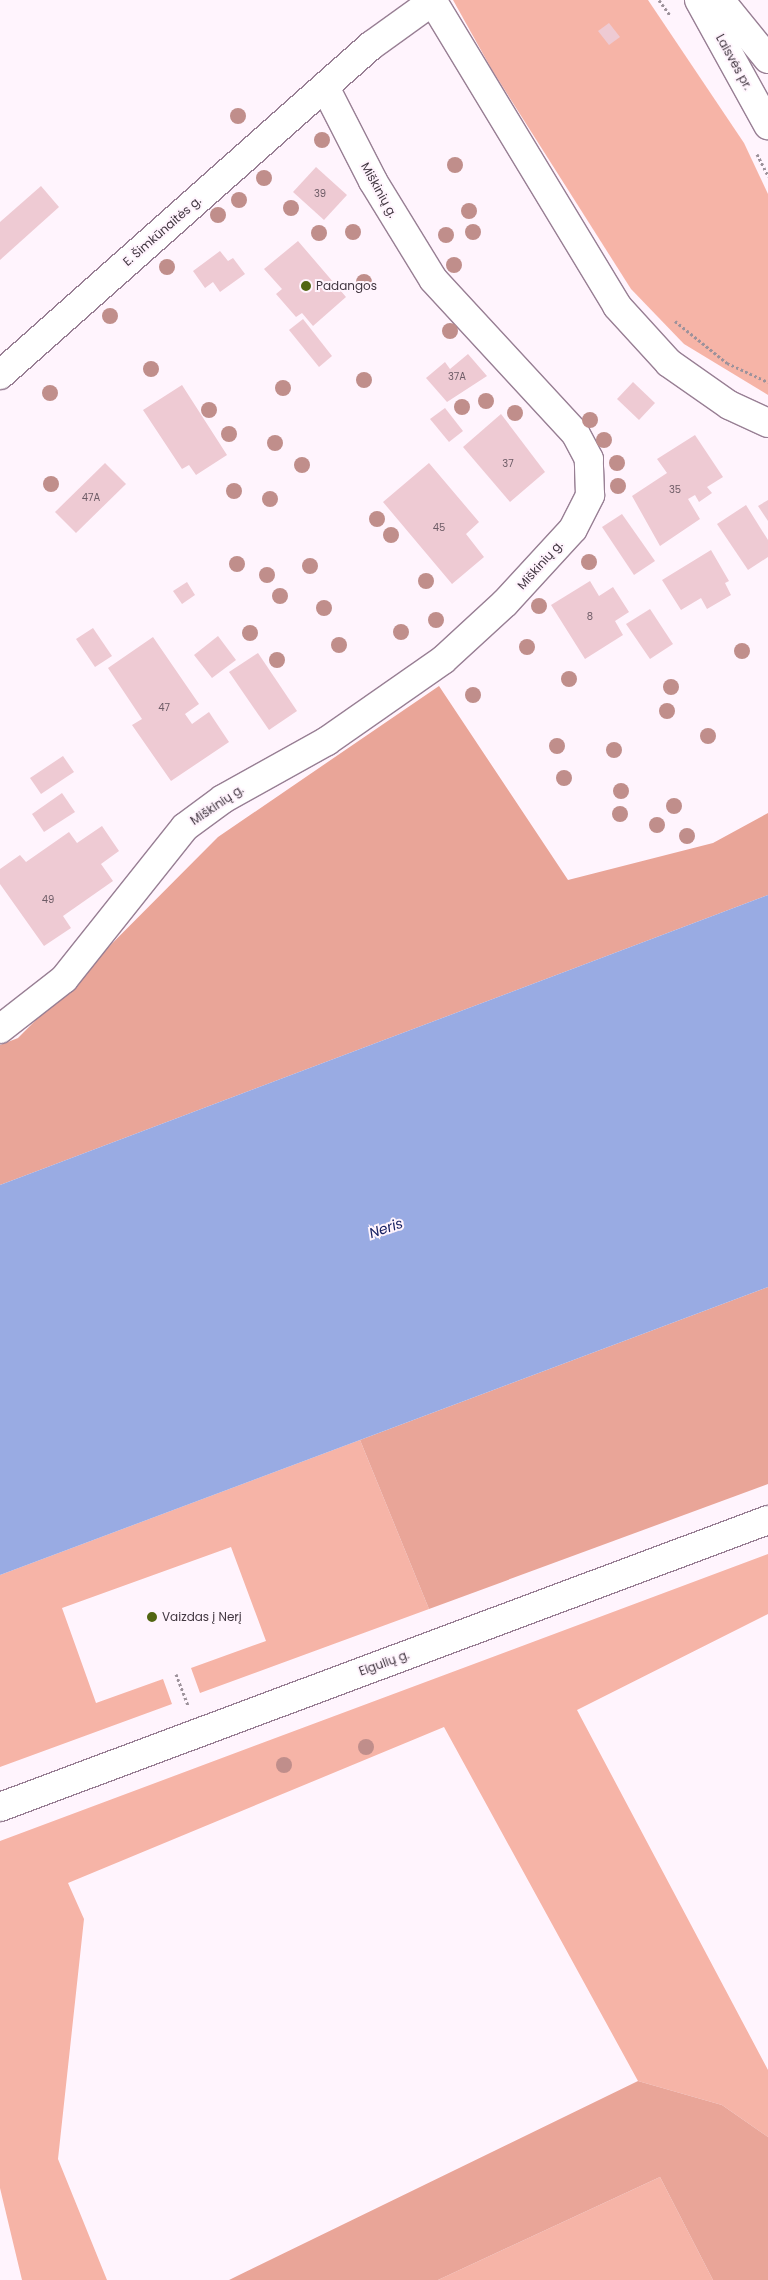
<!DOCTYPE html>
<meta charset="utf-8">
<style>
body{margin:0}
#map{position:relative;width:768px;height:2280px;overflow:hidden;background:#fff4fd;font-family:Poppins,sans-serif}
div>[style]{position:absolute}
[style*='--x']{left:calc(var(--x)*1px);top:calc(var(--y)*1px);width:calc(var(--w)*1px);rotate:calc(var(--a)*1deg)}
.green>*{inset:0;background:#f6b4a7}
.forest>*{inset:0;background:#e9a598}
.water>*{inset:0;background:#99abe3}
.building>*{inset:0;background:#eecad3}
.path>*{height:3px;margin-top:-1.5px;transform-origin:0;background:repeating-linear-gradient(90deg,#9d929b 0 2.5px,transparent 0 5px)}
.roads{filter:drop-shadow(1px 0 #987f94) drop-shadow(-1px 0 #987f94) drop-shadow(0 1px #987f94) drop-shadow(0 -1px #987f94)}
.minor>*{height:28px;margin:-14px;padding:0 14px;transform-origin:14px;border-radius:14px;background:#fff}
.highway>*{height:28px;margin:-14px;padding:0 14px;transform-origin:14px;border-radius:14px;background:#fff}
.trees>*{width:16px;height:16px;margin:-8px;border-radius:50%;background:#c08e8b}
.dots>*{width:14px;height:14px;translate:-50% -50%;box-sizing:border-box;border:2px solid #fff4fd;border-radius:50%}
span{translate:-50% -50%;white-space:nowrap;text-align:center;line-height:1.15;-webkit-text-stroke:4px #fff4fd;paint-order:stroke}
.number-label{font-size:10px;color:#6c5b65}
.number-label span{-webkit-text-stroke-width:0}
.street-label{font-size:12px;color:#413640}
.poi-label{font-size:12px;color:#413640}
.left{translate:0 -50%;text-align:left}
.water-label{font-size:14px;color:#192364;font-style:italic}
</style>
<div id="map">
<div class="green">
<div style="clip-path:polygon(453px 0,648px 0,744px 143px,768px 194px,768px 395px,684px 344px,631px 289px,492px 70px)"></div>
<div style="clip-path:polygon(360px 1440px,429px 1609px,200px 1693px,191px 1668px,266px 1641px,231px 1547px,62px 1608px,96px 1703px,163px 1679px,172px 1704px,0 1767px,0 1575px)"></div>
<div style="clip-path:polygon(768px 1554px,768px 1614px,577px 1710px,768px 2070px,768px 2137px,722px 2105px,638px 2081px,444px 1727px,68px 1883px,84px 1919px,58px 2159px,107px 2280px,22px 2280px,0 2188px,0 1841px)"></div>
<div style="clip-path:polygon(660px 2177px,713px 2280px,438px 2280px)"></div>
</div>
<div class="forest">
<div style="clip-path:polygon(439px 686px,568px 880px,713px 843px,768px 813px,768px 895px,0 1185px,0 1045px,18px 1038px,218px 837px)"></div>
<div style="clip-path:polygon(768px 1287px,768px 1484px,429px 1609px,360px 1440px)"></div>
<div style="clip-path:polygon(638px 2081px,722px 2105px,768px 2137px,768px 2280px,713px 2280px,660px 2177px,438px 2280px,229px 2280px)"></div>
</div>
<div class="water">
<div style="clip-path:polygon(768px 895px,768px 1287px,0 1575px,0 1185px)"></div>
</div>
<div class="building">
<div style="clip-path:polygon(609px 23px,620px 37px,609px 45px,598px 31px)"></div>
<div style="clip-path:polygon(316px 167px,347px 195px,324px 220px,293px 192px)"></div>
<div style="clip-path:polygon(41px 186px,59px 207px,0 260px,0 222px)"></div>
<div style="clip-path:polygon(298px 241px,346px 297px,313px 326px,302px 313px,296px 317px,276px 294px,282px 289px,264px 269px)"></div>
<div style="clip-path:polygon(220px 251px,228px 261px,233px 258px,245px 274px,220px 292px,213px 282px,205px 288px,193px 271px)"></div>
<div style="clip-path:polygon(303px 319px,332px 356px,319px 367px,289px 330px)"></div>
<div style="clip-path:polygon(468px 354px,487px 376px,447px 402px,426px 378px,445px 362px,450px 369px)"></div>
<div style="clip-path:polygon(633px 382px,655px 403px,639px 420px,617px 399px)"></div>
<div style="clip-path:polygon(182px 385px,227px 455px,196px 475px,189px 465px,182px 469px,143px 410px)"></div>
<div style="clip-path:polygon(445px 408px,463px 431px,449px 442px,430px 419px)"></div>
<div style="clip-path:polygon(501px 414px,545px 472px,510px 502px,463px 447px)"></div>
<div style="clip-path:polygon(695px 435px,723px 477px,707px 487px,712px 493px,699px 502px,695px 495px,688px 499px,700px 519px,660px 546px,632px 496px,667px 473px,657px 459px)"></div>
<div style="clip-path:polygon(105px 463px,126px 484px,76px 533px,55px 512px)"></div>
<div style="clip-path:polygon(429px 463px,479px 522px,466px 534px,484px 557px,452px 584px,383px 502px)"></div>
<div style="clip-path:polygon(768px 500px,768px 521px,758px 506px)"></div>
<div style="clip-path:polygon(746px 505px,768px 540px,768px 557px,748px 570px,717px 524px)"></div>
<div style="clip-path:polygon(622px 514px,655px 561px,634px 575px,602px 527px)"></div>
<div style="clip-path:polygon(711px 550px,729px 581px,725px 583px,731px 595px,707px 609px,701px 598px,681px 610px,662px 580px)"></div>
<div style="clip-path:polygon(590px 581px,599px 596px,613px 587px,629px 612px,615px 621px,623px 635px,585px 659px,551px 605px)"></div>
<div style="clip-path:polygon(187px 582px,195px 595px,182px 604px,173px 591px)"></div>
<div style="clip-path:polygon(650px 609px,673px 644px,650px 659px,626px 624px)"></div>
<div style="clip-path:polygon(93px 628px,112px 656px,95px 667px,76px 639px)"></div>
<div style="clip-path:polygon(218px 636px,236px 660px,212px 678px,194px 655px)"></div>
<div style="clip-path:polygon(153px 637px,199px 704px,185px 714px,192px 724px,209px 712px,229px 742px,171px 781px,132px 725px,142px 719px,108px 668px)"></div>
<div style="clip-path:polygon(258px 653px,297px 711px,269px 730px,229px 672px)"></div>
<div style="clip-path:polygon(63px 756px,74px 772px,41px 794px,30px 778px)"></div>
<div style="clip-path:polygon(62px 793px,75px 812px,44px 832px,32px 814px)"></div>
<div style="clip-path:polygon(102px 826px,119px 851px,101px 864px,113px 881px,63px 916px,71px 928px,44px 946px,0 884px,0 869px,20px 855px,26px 862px,69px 832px,77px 843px)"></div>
</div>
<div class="path">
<div style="--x:659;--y:0;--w:19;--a:54"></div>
<div style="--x:757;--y:154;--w:25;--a:63"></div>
<div style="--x:675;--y:321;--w:67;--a:38.9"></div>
<div style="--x:727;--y:363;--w:45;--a:24.9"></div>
<div style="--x:176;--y:1674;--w:33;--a:69"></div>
</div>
<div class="roads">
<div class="minor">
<div style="--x:0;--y:375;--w:497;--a:-41.6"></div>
<div style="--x:372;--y:45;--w:75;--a:-35.8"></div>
<div style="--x:0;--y:1029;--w:81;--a:-38"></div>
<div style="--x:64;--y:979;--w:194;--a:-51.5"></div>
<div style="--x:185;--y:827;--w:47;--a:-36.4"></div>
<div style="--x:223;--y:799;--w:119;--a:-29.1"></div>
<div style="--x:327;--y:741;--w:141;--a:-34.9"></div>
<div style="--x:443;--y:660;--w:84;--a:-42.6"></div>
<div style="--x:505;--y:603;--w:100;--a:-47.4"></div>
<div style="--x:573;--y:529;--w:38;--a:-63"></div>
<div style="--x:590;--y:495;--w:36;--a:-92"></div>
<div style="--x:589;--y:459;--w:30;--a:-118"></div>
<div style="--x:575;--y:433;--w:209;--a:-132.7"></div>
<div style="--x:433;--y:279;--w:115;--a:-121.5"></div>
<div style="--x:373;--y:181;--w:106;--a:-117.1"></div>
<div style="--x:0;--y:1807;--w:820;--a:-20.49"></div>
</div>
<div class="highway">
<div style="--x:432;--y:0;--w:358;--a:58.8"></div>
<div style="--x:617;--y:306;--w:77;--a:47.6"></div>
<div style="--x:669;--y:363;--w:73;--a:35"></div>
<div style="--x:729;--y:405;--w:43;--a:24.8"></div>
<div style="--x:699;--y:0;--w:143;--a:61.1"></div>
<div style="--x:720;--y:0;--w:76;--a:50.9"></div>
</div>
</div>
<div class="trees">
<div style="left:238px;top:116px"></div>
<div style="left:322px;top:140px"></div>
<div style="left:455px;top:165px"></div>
<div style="left:264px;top:178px"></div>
<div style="left:239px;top:200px"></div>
<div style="left:291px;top:208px"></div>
<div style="left:469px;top:211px"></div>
<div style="left:218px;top:215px"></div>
<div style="left:353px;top:232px"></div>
<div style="left:473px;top:232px"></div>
<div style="left:319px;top:233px"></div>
<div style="left:446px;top:235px"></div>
<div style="left:454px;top:265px"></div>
<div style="left:167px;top:267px"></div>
<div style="left:364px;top:282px"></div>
<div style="left:110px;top:316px"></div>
<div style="left:450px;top:331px"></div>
<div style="left:151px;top:369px"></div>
<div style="left:364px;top:380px"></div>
<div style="left:283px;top:388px"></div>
<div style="left:50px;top:393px"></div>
<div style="left:486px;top:401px"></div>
<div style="left:462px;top:407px"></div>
<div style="left:209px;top:410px"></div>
<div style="left:515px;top:413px"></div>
<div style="left:590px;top:420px"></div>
<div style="left:229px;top:434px"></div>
<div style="left:604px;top:440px"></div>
<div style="left:275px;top:443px"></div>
<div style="left:617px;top:463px"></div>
<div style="left:302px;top:465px"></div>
<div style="left:51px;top:484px"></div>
<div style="left:618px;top:486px"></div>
<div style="left:234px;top:491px"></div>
<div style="left:270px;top:499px"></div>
<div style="left:377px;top:519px"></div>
<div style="left:391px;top:535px"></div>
<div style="left:589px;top:562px"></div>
<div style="left:237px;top:564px"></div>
<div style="left:310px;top:566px"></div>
<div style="left:267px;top:575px"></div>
<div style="left:426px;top:581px"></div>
<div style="left:280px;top:596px"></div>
<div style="left:539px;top:606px"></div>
<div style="left:324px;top:608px"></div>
<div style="left:436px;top:620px"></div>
<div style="left:401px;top:632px"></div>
<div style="left:250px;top:633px"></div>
<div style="left:339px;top:645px"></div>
<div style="left:527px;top:647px"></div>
<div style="left:742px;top:651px"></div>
<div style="left:277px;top:660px"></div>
<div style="left:569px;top:679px"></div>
<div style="left:671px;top:687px"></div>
<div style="left:473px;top:695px"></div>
<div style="left:667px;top:711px"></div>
<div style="left:708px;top:736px"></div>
<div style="left:557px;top:746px"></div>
<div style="left:614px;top:750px"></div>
<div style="left:564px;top:778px"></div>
<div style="left:621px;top:791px"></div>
<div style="left:674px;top:806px"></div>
<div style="left:620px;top:814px"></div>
<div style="left:657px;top:825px"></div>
<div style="left:687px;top:836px"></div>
<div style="left:366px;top:1747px"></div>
<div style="left:284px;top:1765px"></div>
</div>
<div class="dots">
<div style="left:306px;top:286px;background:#526612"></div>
<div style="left:152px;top:1617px;background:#526612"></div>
</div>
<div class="number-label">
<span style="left:320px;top:194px">39</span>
<span style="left:457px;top:377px">37A</span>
<span style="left:508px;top:464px">37</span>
<span style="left:675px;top:490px">35</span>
<span style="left:91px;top:498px">47A</span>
<span style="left:439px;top:528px">45</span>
<span style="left:590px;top:617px">8</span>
<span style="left:164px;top:708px">47</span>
<span style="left:48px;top:900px">49</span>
</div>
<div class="street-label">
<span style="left:734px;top:62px;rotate:61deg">Laisvės pr.</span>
<span style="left:379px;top:190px;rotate:61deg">Miškinių g.</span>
<span style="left:162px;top:231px;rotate:-41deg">E. Šimkūnaitės g.</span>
<span style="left:540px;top:565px;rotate:-48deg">Miškinių g.</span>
<span style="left:217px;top:805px;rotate:-34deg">Miškinių g.</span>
<span style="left:384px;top:1663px;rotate:-20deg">Eigulių g.</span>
</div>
<div class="poi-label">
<span class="left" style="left:316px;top:286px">Padangos</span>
<span class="left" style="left:162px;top:1617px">Vaizdas į Nerį</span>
</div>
<div class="water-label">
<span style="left:386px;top:1228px;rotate:-19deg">Neris</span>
</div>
</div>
